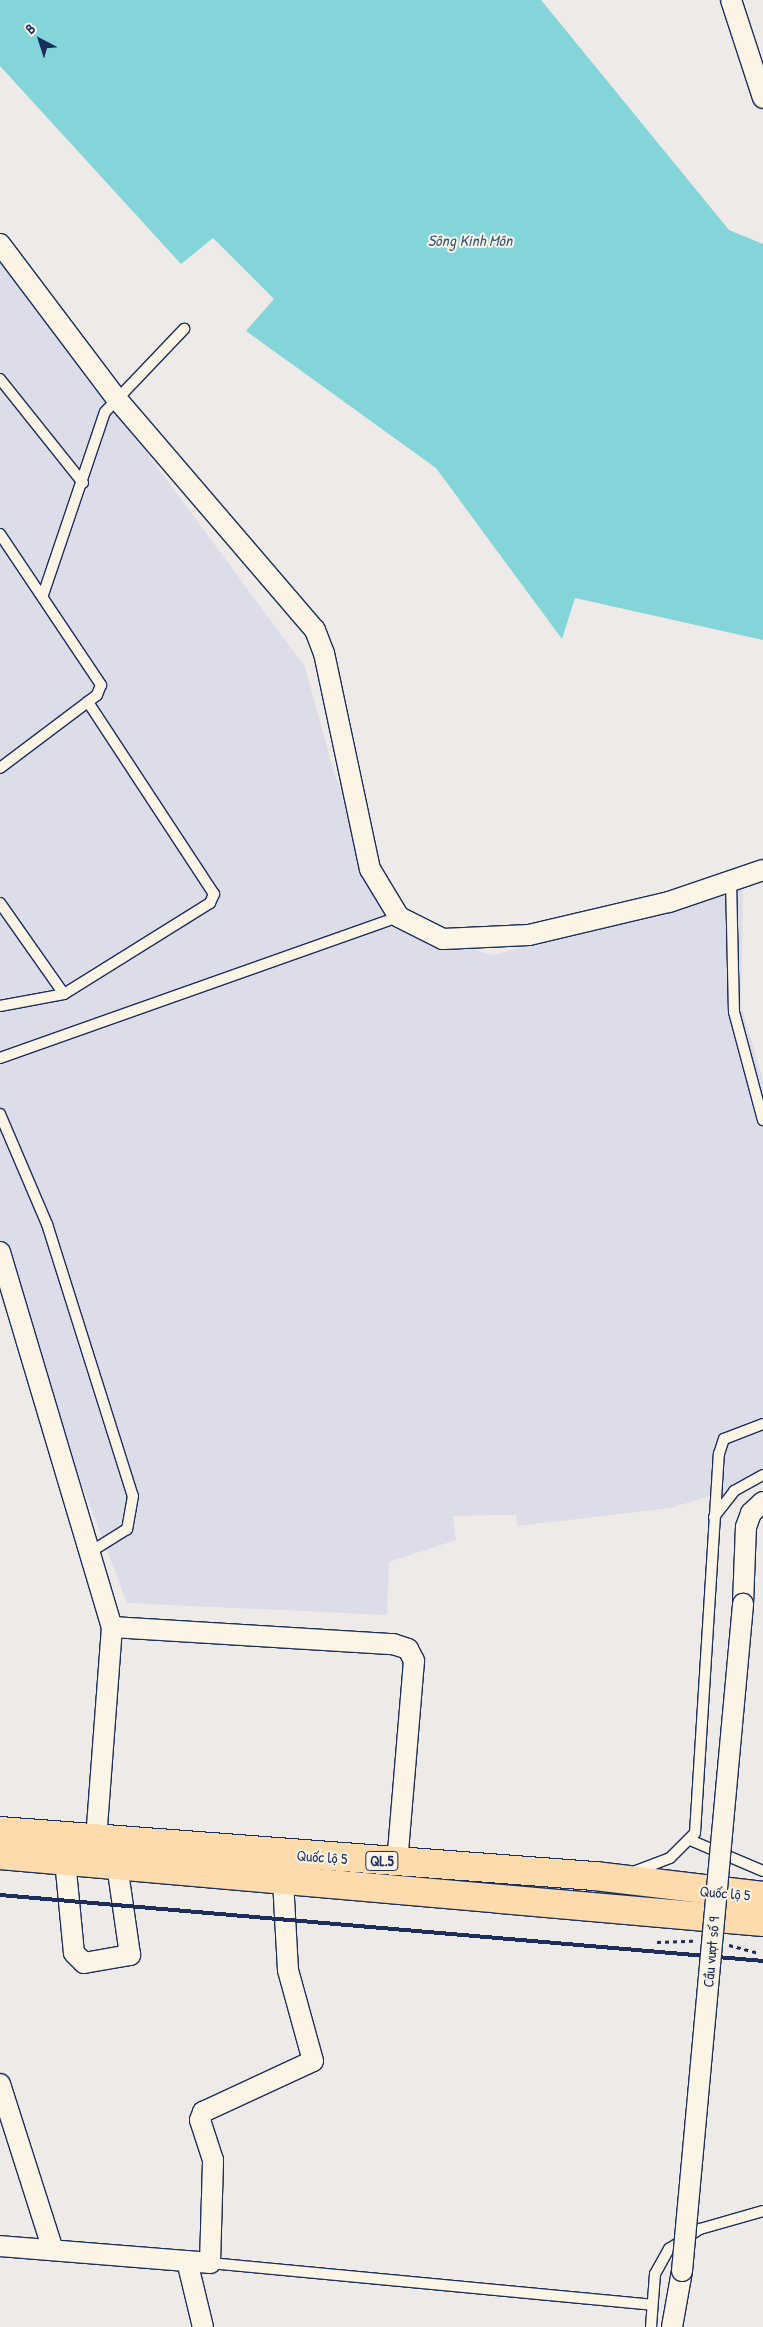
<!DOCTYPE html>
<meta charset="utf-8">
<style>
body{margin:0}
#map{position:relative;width:763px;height:2327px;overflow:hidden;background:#edeae7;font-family:"Patrick Hand",sans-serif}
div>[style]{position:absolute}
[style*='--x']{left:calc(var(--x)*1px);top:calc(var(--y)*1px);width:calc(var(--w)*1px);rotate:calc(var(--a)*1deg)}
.built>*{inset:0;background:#dcdde9}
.water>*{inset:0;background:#83d5d9}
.path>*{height:3px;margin-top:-1.5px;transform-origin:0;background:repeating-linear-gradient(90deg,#1b2f5e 0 4px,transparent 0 8px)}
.roads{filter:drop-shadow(1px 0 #1b2f5e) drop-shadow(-1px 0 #1b2f5e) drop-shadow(0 1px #1b2f5e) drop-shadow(0 -1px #1b2f5e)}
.lane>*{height:10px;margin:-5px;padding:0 5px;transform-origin:5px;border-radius:5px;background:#fcf5e5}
.street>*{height:20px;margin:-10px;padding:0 10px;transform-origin:10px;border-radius:10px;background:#fcf5e5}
.highway>*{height:28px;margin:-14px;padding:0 14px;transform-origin:14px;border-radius:14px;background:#fedbac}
.rail>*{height:4px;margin:-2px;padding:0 2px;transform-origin:2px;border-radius:2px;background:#1b2f5e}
.bridges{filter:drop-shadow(1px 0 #1b2f5e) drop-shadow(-1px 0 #1b2f5e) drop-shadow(0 1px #1b2f5e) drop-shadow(0 -1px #1b2f5e)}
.street-bridge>*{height:20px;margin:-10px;padding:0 10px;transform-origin:10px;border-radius:10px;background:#fcf5e5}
span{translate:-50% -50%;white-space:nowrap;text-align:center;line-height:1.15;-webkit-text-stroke:4px #fcf5e5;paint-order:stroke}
.shield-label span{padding:1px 4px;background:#fcf5e5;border:1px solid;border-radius:4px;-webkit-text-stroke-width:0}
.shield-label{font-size:14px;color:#1b2f5e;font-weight:700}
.street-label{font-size:15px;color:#1b2f5e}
.water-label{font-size:16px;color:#35587d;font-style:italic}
.north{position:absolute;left:15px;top:15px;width:50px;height:50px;-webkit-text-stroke:4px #fcf5e5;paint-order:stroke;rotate:320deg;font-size:14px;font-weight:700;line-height:20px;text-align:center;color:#1b2f5e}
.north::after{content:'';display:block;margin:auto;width:18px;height:22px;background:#1b2f5e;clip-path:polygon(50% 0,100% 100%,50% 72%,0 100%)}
</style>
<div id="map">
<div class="built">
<div style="clip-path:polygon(0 254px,305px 667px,333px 769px,393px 928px,493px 955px,743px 888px,741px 1006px,763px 1080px,763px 1479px,671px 1508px,518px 1526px,516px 1515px,453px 1516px,456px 1540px,389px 1562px,387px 1615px,127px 1603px,0 1267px)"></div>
</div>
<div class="water">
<div style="clip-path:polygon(0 0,541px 0,729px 230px,763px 244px,763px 640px,575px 598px,562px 639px,436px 468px,246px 331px,274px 299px,213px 238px,181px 264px,0 66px)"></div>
</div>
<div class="path">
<div style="--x:657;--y:1942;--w:36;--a:-2"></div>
<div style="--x:729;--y:1945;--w:30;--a:15"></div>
</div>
<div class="roads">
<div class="lane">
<div style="--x:0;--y:379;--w:133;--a:51.4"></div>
<div style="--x:0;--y:534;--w:182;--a:56.2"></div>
<div style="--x:101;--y:685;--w:11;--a:112"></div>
<div style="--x:97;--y:695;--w:121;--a:143"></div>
<div style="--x:43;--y:595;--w:193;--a:-71.3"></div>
<div style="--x:105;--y:412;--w:115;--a:-46.4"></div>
<div style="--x:731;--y:881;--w:131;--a:88.7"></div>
<div style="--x:734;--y:1012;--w:112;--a:75"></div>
<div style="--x:0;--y:903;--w:111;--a:54.9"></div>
<div style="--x:64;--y:994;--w:172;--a:-31.9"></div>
<div style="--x:210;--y:903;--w:10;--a:-66"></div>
<div style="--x:214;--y:894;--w:230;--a:-123.3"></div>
<div style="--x:0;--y:1006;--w:65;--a:-10.6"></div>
<div style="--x:0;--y:1058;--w:423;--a:-19.5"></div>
<div style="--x:0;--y:1114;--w:120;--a:66.9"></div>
<div style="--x:47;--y:1224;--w:285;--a:72.5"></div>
<div style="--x:133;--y:1496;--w:34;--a:100"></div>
<div style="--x:127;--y:1529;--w:41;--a:147.8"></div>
<div style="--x:714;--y:1517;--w:33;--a:-52"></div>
<div style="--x:734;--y:1491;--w:33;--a:-29"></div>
<div style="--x:690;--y:1840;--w:79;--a:23"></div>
<div style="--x:636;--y:1871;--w:36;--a:-21"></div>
<div style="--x:670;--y:1858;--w:35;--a:-45"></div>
<div style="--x:695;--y:1833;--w:380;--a:-86.4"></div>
<div style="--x:719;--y:1454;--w:16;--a:-72"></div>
<div style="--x:724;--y:1439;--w:42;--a:-21"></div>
<div style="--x:210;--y:2263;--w:444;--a:5.4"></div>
<div style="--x:651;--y:2327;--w:53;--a:-85.7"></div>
<div style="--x:655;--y:2274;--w:29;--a:-61"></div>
<div style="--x:669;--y:2249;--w:37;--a:-33"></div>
<div style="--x:700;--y:2229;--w:66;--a:-15.9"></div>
</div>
<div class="street">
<div style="--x:731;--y:0;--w:103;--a:71.9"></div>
<div style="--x:0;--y:244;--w:193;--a:53"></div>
<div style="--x:116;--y:398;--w:306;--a:49.4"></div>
<div style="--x:315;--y:630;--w:25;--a:69"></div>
<div style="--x:324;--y:653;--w:221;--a:78"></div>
<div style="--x:370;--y:869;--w:56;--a:58.9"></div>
<div style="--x:399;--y:917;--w:49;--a:26.6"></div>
<div style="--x:443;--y:939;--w:86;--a:-2.7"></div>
<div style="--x:529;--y:935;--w:144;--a:-13.3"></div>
<div style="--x:669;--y:902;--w:99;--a:-18.8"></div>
<div style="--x:0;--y:1252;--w:391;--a:73.4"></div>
<div style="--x:112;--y:1627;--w:213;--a:94.3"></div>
<div style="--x:743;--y:1604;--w:77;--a:-87.8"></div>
<div style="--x:746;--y:1527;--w:15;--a:-70"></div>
<div style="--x:751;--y:1513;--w:16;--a:-43"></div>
<div style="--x:112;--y:1627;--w:282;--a:3.5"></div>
<div style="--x:393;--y:1644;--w:16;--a:18"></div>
<div style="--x:408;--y:1649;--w:13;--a:63"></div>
<div style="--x:414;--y:1661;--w:202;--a:94.8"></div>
<div style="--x:65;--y:1860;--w:93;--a:84.5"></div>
<div style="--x:74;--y:1953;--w:14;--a:45"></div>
<div style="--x:84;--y:1963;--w:47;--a:-9.9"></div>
<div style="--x:130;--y:1955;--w:91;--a:-98.2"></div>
<div style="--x:0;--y:2084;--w:174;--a:72.3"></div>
<div style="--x:0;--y:2246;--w:211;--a:4.6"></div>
<div style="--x:210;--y:2263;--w:103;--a:-88.3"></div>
<div style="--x:213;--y:2160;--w:42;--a:-108"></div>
<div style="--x:200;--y:2120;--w:9;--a:-69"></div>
<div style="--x:203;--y:2112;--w:121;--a:-24.9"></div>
<div style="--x:313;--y:2061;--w:94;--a:-105.4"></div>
<div style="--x:288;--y:1970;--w:90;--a:-93.2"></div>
<div style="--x:187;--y:2261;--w:68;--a:76.4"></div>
<div style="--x:672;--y:2327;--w:57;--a:-79.9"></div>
</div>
<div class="highway">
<div style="--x:0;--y:1831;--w:597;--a:4.33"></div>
<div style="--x:595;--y:1876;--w:169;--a:6.8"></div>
<div style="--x:0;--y:1855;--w:766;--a:5.02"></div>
</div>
</div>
<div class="rail">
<div style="--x:0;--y:1895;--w:766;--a:4.94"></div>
</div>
<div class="bridges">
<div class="street-bridge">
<div style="--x:682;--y:2271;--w:670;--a:-84.77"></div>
</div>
</div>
<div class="shield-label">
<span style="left:382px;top:1861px">QL.5</span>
</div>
<div class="street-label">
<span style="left:322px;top:1857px;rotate:4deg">Quốc lộ 5</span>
<span style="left:725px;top:1893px;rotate:5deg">Quốc lộ 5</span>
<span style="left:711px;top:1952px;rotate:-85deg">Cầu vượt số 9</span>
</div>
<div class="water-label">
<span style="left:470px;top:240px">Sông Kinh Môn</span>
</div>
<div class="north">B</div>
</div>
